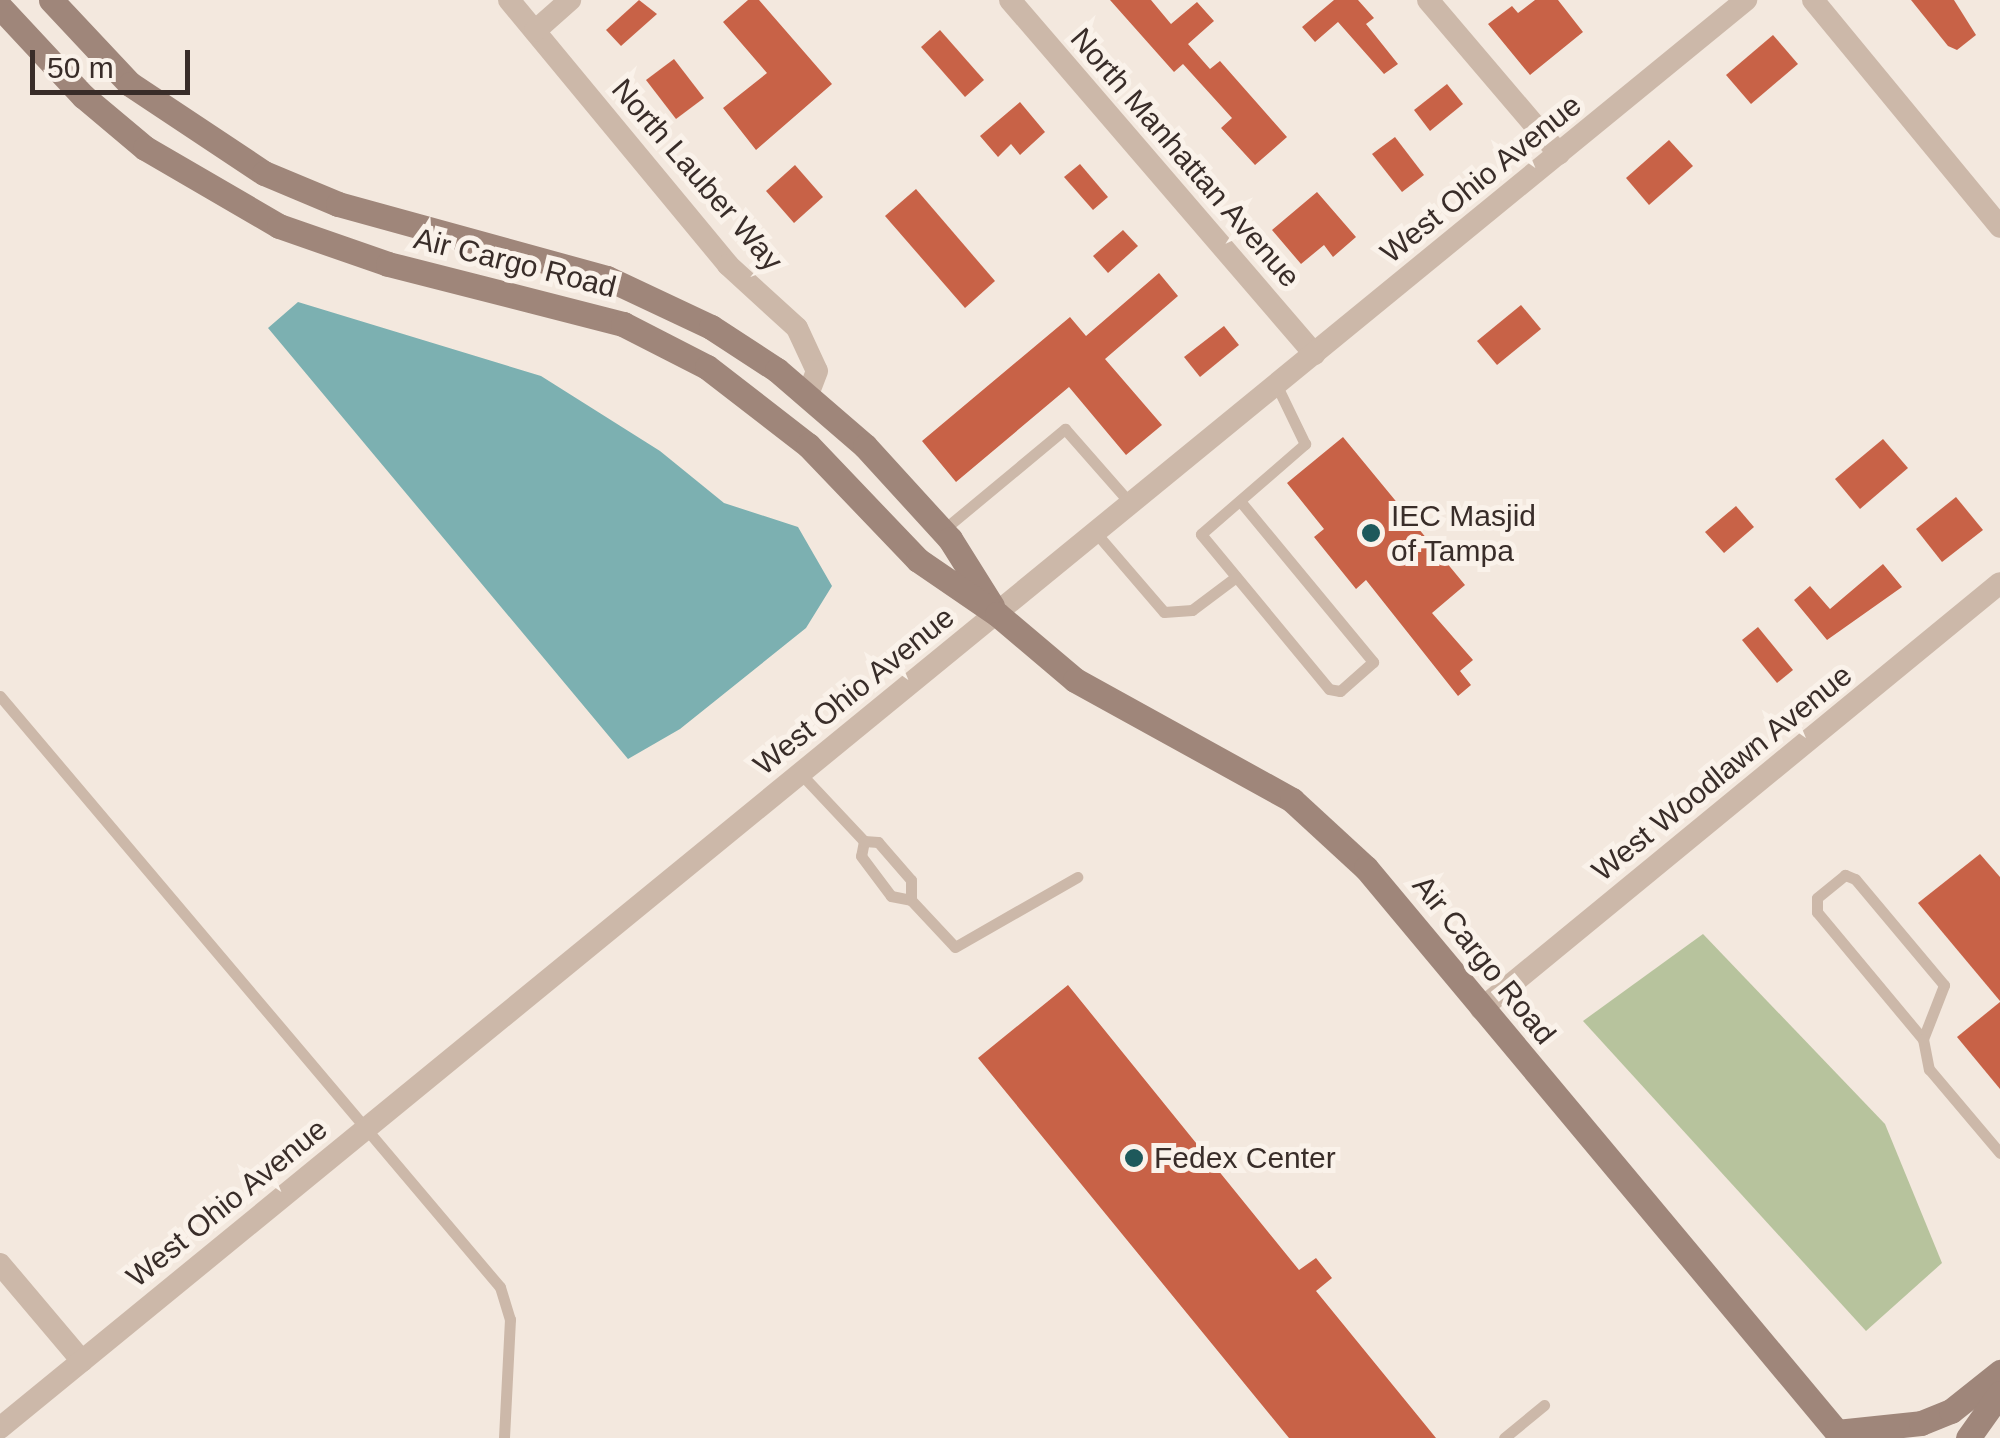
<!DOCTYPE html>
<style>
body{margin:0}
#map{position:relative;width:2000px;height:1438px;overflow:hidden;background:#f3e8de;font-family:Helvetica,sans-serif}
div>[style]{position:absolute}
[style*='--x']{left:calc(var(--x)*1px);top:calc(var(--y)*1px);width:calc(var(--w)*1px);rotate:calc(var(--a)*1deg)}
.green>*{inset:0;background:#b7c39d}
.water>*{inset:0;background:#7cb0b1}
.building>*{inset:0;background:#c86247}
.lane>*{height:11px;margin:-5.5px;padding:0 5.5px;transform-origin:5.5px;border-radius:5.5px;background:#ccb8a9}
.street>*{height:22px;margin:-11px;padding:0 11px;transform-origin:11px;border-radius:11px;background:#ccb8a9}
.secondary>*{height:25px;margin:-12.5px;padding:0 12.5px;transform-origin:12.5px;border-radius:12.5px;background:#9f867a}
.dots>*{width:28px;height:28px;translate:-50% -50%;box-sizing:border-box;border:5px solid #faf2ea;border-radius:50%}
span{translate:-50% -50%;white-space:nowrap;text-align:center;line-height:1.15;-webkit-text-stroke:10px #faf2ea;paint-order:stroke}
.street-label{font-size:30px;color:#392d29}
.poi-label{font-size:30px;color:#392d29}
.left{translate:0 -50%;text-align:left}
.scale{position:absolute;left:30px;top:50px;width:160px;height:45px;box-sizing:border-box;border:5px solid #392d29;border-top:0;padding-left:12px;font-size:30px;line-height:35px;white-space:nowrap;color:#392d29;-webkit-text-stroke:8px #faf2ea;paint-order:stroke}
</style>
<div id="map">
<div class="green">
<div style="clip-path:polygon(1703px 934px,1885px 1124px,1942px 1263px,1866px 1331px,1583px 1021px)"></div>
</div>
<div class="water">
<div style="clip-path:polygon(298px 302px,541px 376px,660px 451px,724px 503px,798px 527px,832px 586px,806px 628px,680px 729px,628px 759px,268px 328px)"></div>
</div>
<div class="building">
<div style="clip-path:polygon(639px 0,657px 14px,621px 46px,606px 30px)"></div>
<div style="clip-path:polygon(748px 0,759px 0,832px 84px,756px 150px,723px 108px,767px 73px,723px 22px)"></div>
<div style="clip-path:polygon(1110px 0,1151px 0,1171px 24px,1197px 2px,1214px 21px,1188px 44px,1210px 69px,1220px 61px,1287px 137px,1255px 165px,1221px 128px,1232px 118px,1183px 64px,1174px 72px)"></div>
<div style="clip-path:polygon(1334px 0,1358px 0,1374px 18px,1366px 24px,1398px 64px,1384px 74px,1338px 22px,1315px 42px,1302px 27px)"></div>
<div style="clip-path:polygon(1535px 0,1558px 0,1583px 32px,1530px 75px,1488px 24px,1512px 6px,1518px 13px)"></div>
<div style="clip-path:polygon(1911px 0,1954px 0,1976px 35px,1957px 50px,1948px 46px)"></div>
<div style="clip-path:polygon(940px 30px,984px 80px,965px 97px,921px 47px)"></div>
<div style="clip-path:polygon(1773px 35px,1798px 64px,1751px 104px,1726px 75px)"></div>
<div style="clip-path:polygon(674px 59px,704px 98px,676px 119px,646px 80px)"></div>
<div style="clip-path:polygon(1447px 84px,1463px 104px,1430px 131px,1414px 110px)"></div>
<div style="clip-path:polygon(1020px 102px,1045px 132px,1020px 155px,1011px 144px,998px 157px,980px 136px)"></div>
<div style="clip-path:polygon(1395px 137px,1424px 175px,1402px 192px,1372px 154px)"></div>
<div style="clip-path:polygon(1669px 140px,1693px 166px,1649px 205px,1626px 178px)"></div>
<div style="clip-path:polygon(1080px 164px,1108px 197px,1093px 210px,1064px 177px)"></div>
<div style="clip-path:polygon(795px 165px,823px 197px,794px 223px,766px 191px)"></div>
<div style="clip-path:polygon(916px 189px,995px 281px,965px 308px,885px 216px)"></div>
<div style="clip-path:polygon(1317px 192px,1356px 237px,1333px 257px,1324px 245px,1301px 264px,1272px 230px)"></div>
<div style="clip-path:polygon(1123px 230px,1138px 246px,1108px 273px,1093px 256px)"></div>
<div style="clip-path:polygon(1159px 273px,1178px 296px,1105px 359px,1162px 425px,1126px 455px,1069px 387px,956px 482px,922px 441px,1070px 317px,1086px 336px)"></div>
<div style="clip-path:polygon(1521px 305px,1541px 329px,1497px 365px,1477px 341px)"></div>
<div style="clip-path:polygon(1224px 326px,1239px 345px,1200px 377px,1184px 357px)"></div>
<div style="clip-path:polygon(1343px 437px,1465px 585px,1432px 613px,1473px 660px,1460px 671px,1471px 685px,1458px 696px,1366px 580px,1356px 589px,1314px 537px,1324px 529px,1287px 483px)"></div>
<div style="clip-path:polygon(1883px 439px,1908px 468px,1860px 509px,1835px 479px)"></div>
<div style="clip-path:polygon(1956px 497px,1983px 530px,1942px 562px,1916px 529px)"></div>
<div style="clip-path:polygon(1736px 506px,1754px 527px,1724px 553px,1705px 532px)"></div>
<div style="clip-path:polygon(1883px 564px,1902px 587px,1827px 640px,1794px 600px,1810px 586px,1830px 609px)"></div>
<div style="clip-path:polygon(1758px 627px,1793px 670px,1777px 683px,1742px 640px)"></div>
<div style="clip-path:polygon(1980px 854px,2000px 877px,2000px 1001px,1918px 903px)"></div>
<div style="clip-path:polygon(1068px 985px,1299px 1270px,1316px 1258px,1332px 1278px,1316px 1291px,1436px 1438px,1289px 1438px,978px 1058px)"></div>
<div style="clip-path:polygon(2000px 1002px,2000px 1089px,1957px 1037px)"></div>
</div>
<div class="lane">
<div style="--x:1240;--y:501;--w:209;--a:50.4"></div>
<div style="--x:1373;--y:662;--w:44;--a:138.7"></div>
<div style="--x:1340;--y:691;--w:11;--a:-170"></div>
<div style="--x:1329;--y:689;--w:201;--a:-129.6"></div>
<div style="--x:1201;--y:534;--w:138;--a:-40.9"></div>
<div style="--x:1305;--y:444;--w:64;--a:-115.8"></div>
<div style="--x:942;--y:531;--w:160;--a:-39.7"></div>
<div style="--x:1065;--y:429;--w:100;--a:48.7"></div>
<div style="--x:1096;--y:533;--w:104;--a:49.3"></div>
<div style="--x:1164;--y:612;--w:28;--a:-4"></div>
<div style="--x:1192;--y:610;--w:55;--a:-36.9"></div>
<div style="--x:0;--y:696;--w:774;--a:49.77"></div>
<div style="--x:500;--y:1287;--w:34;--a:73"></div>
<div style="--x:510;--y:1319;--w:119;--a:92.9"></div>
<div style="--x:801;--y:774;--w:92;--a:46.8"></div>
<div style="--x:864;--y:841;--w:15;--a:101"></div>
<div style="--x:861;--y:856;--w:50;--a:53.1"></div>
<div style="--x:891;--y:896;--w:20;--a:11"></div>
<div style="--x:911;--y:900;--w:64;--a:46.9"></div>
<div style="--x:955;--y:947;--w:141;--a:-29.8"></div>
<div style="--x:864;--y:841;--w:14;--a:4"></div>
<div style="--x:878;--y:842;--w:50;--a:49"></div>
<div style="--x:911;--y:880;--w:20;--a:90"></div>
<div style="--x:1923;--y:1039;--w:58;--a:-68.7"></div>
<div style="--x:1944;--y:985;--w:138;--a:-130"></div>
<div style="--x:1855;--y:879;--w:11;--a:-158"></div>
<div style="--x:1845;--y:875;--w:36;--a:141"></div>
<div style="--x:1817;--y:898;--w:14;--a:90"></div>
<div style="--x:1817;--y:912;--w:165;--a:50.2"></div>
<div style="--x:1923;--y:1039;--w:31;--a:79"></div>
<div style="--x:1929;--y:1069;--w:110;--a:49.8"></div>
<div style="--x:1504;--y:1438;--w:52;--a:-39.5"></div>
</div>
<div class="street">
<div style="--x:509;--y:0;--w:344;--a:50.4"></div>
<div style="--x:728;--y:265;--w:93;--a:42.4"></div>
<div style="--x:797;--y:328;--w:47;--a:65.1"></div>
<div style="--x:817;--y:371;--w:26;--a:111"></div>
<div style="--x:1010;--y:0;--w:467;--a:49.3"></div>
<div style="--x:1428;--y:0;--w:202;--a:49.6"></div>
<div style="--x:1813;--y:0;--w:294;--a:50.5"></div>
<div style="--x:535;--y:31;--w:47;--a:-41.5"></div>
<div style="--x:1481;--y:1009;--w:671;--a:-39.38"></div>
<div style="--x:0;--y:1264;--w:127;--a:49.8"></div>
<div style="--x:0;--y:1428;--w:2256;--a:-39.28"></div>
</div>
<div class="secondary">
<div style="--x:51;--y:0;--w:115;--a:46.8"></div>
<div style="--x:130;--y:84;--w:161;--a:33.6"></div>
<div style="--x:264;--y:173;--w:80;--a:22.7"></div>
<div style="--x:338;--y:204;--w:279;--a:15.4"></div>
<div style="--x:607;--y:278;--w:115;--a:25.2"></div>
<div style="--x:711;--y:327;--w:79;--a:33.1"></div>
<div style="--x:777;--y:370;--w:116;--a:40.8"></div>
<div style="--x:865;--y:446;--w:126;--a:47.6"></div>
<div style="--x:950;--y:539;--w:79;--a:57.9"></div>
<div style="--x:0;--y:7;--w:122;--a:47"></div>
<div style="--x:83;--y:96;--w:81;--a:40"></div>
<div style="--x:145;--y:148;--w:155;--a:30.2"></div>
<div style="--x:279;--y:226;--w:115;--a:19.2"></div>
<div style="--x:388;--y:264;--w:243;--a:14.3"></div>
<div style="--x:623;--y:324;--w:94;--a:27.1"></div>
<div style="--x:707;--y:367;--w:128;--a:37.7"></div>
<div style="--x:808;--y:445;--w:159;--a:46.3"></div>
<div style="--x:918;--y:560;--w:96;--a:34.4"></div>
<div style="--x:997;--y:614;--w:102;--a:40.2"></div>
<div style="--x:1075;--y:680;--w:248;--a:28.9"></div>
<div style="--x:1292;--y:800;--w:100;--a:42.6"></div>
<div style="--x:1366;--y:868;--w:743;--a:50.14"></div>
<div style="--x:1837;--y:1432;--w:84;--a:-6.1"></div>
<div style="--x:1921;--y:1423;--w:32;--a:-22"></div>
<div style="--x:1951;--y:1411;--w:63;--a:-38.5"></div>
<div style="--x:1968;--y:1438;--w:55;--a:-54.6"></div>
</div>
<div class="dots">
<div style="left:1371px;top:533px;background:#1e595b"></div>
<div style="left:1134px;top:1158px;background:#1e595b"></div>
</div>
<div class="street-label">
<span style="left:1185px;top:158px;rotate:49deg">North Manhattan Avenue</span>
<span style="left:697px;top:175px;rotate:49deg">North Lauber Way</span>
<span style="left:1481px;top:179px;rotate:-39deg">West Ohio Avenue</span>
<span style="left:515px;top:263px;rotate:14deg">Air Cargo Road</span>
<span style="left:854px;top:691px;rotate:-39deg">West Ohio Avenue</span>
<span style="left:1722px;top:773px;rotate:-39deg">West Woodlawn Avenue</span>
<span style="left:1484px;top:960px;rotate:51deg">Air Cargo Road</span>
<span style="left:227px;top:1203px;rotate:-39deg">West Ohio Avenue</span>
</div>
<div class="poi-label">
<span class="left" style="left:1391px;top:533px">IEC Masjid<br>of Tampa</span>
<span class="left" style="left:1154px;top:1158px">Fedex Center</span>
</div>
<div class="scale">50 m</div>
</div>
